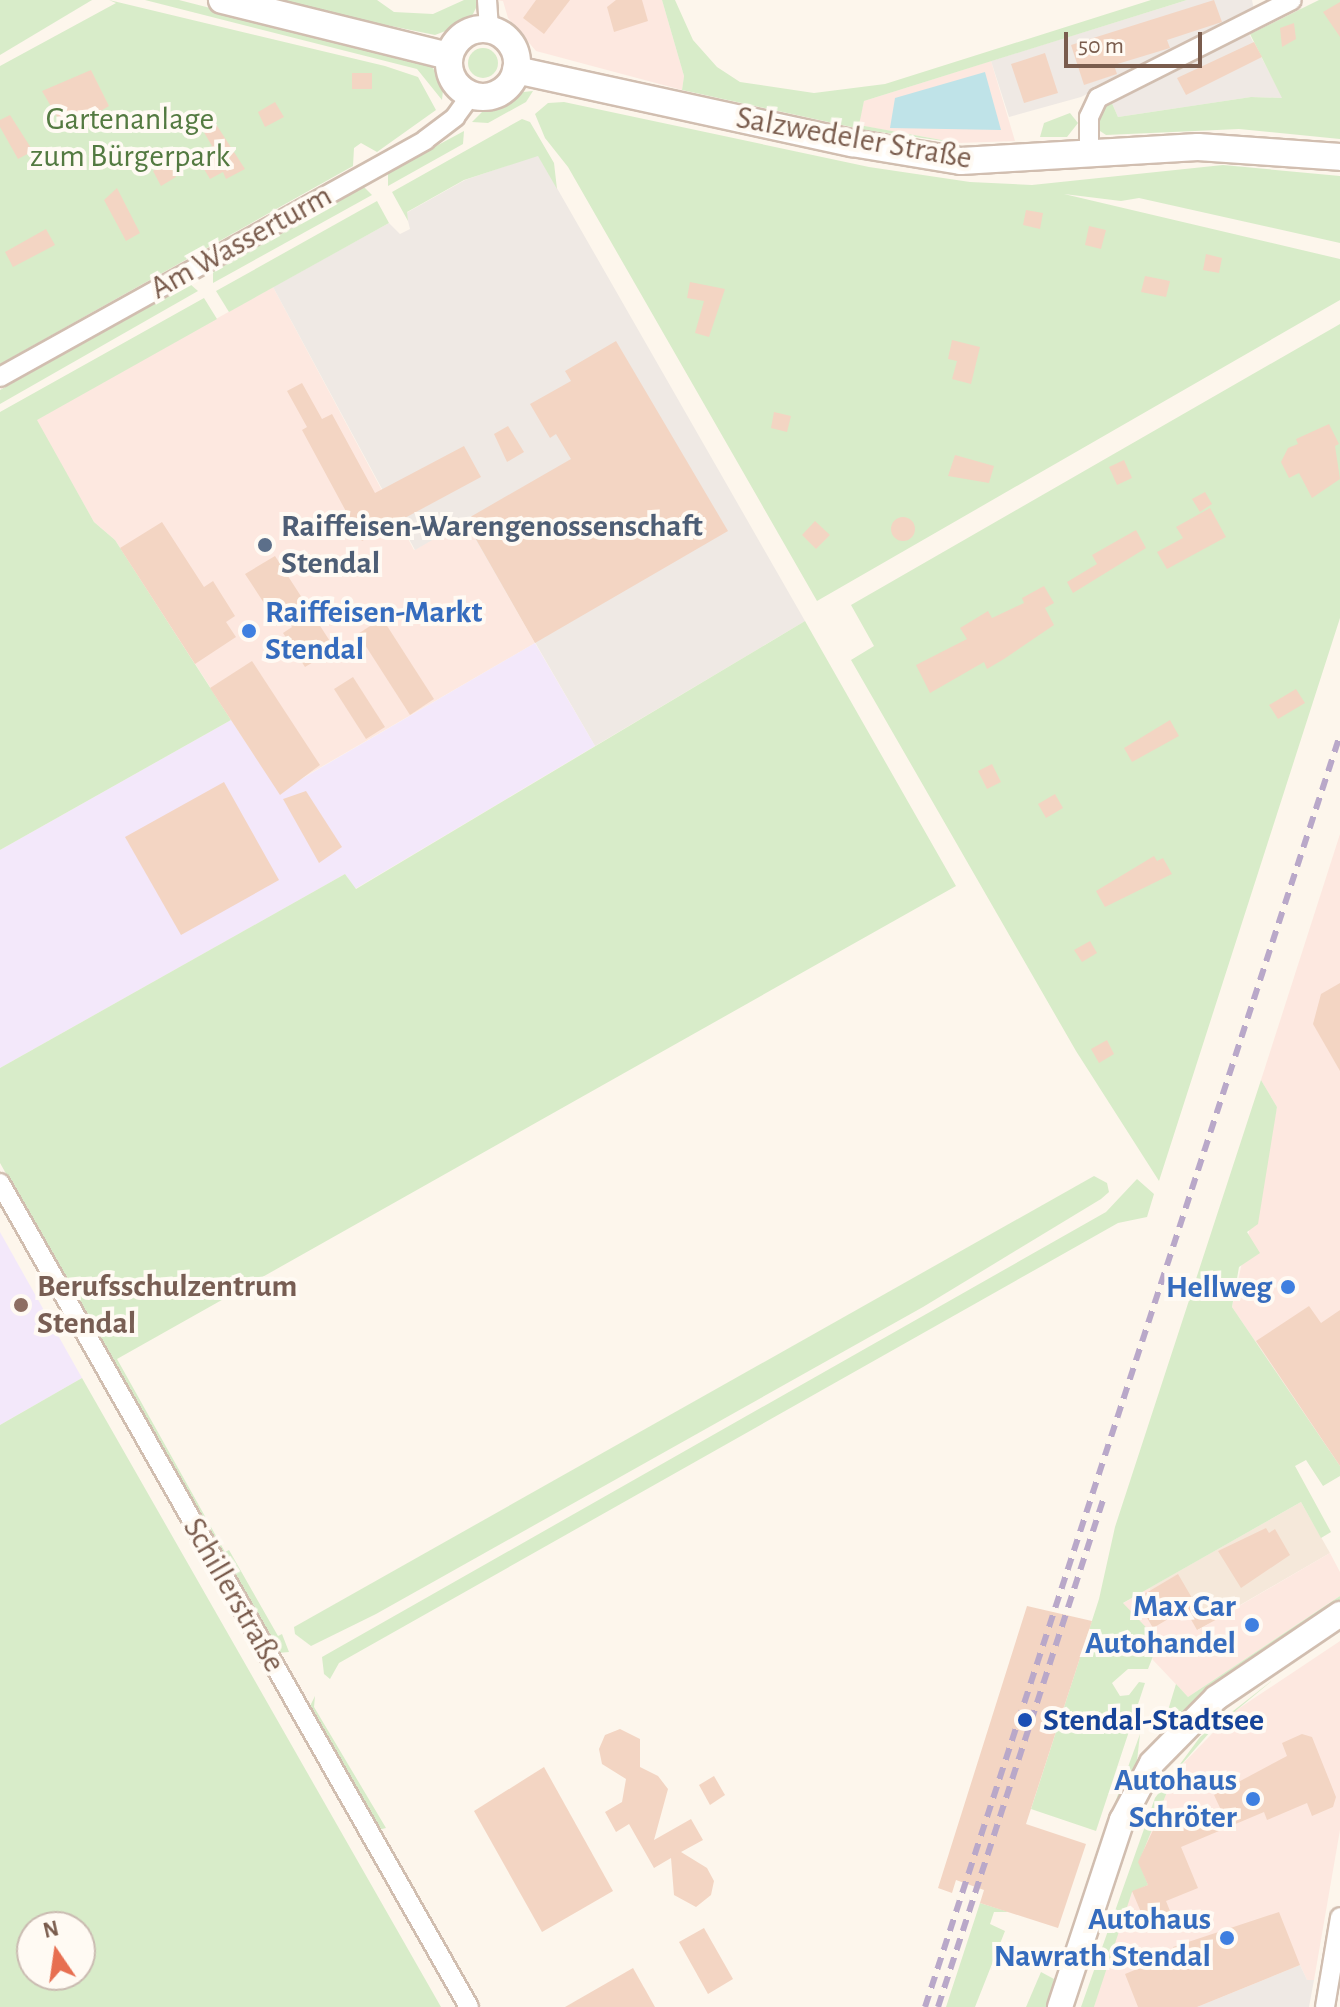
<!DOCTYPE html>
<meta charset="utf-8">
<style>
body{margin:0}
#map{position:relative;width:1340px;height:2007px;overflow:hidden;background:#fdf6ec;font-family:"Alegreya Sans",sans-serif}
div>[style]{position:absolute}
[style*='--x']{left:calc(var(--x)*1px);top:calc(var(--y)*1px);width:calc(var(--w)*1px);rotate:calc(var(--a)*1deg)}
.residential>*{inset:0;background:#f5e8da}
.commercial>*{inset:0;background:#fde8e0}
.industrial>*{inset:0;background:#efe9e4}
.education>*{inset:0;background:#f3e8fa}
.green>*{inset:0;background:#d8ecc9}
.round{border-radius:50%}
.water>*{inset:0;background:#bfe3e8}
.building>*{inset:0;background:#f3d5c3}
.roads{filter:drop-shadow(2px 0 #d1beb0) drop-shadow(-2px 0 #d1beb0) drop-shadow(0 2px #d1beb0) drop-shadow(0 -2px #d1beb0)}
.minor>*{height:18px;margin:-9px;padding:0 9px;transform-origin:9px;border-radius:9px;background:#fff}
.tertiary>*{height:24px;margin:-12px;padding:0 12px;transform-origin:12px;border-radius:12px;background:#fff}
.secondary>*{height:26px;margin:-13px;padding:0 13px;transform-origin:13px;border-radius:13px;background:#fff}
.secondary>.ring{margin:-13px;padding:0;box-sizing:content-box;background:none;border:26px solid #fff;border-radius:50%}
.rail>*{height:6px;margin-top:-3px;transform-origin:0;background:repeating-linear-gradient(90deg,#b9a8c9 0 12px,transparent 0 20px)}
.dots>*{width:22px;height:22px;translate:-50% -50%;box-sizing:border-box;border:4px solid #fffaf3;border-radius:50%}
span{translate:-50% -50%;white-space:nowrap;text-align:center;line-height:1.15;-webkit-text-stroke:8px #fffaf3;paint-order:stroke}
.park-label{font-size:32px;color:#537a41}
.street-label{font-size:32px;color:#7a5c4d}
.service-label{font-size:32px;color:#4e5e75;font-weight:700}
.left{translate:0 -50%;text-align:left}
.shop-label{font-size:32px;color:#366cbe;font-weight:700}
.right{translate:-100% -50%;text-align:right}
.education-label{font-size:32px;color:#785e54;font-weight:700}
.transit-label{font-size:32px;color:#164399;font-weight:700}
.north{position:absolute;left:16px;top:1911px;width:80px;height:80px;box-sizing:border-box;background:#fffaf3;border:2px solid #cabbb1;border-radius:50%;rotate:347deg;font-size:22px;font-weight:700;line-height:32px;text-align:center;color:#7a5c4d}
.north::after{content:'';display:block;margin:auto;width:28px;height:36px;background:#e76f51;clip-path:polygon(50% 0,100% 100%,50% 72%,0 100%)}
.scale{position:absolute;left:1064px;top:32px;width:138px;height:36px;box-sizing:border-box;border:4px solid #7a5c4d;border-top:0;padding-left:10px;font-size:24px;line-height:28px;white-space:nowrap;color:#7a5c4d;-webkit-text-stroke:6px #fffaf3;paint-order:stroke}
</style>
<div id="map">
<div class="residential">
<div style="clip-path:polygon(1301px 1502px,1330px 1553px,1197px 1630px,1168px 1619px,1149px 1588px)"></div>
</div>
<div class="commercial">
<div style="clip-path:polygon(496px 0,662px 0,684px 76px,682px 90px,536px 51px,508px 18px,503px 1px)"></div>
<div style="clip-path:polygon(991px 61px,1015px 141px,958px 143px,858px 125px,864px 101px)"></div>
<div style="clip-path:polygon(273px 287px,414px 550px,465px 520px,535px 643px,278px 792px,115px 540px,94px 522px,36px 420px)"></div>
<div style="clip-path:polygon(1340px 834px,1340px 1466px,1232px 1307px,1277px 1107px,1261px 1080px)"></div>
<div style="clip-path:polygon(1330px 1553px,1340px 1572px,1340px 1596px,1188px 1697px,1152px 1659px,1159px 1641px,1122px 1604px,1149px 1588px,1167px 1619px,1185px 1609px,1198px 1630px)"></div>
<div style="clip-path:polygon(1340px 1641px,1340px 1830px,1314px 1980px,1307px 1980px,1300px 1965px,1197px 2007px,1094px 2007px,1138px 1862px,1175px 1772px,1232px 1713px)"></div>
</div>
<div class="industrial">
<div style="clip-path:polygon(1187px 0,1252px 0,1254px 10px,1081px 97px,1009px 117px,991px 61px)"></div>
<div style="clip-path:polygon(1249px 34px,1283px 98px,1251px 97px,1118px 117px,1111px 101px)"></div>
<div style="clip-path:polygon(538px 155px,805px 621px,595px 746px,465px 521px,415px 550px,273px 287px,389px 223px,400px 234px,410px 229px,406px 213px,465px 180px)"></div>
<div style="clip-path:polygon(1300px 1965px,1307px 1980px,1314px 1980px,1309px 2007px,1197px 2007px)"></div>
</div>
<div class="education">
<div style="clip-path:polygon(535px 643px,595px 746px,355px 889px,345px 874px,0 1068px,0 850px,231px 720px,279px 792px)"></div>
<div style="clip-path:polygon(0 1232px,82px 1378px,0 1425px)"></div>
</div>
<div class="green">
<div style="clip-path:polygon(0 0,92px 0,0 55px)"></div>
<div style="clip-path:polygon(109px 0,385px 66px,418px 77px,436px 110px,377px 152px,361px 143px,354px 148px,353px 166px,0 364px,0 66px,116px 3px)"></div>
<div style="clip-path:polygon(145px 0,179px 0,429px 64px,444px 81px,442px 100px,417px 69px)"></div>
<div style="clip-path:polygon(264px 0,377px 0,394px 12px,433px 14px,464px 0,480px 0,469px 22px,435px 35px)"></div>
<div style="clip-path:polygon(662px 0,675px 0,693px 40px,717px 67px,740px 82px,814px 93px,885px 84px,1151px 0,1187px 0,864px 101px,859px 125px,958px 143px,865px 130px,682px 90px,684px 76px)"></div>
<div style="clip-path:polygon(1319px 0,1340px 0,1340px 139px,1239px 129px,1106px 135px,1100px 131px,1097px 112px,1111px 101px,1118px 117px,1251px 97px,1282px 98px,1250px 34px)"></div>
<div class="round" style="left:468px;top:48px;width:30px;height:30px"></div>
<div style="clip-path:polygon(533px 91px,526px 102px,488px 123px,472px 122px,489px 105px,514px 93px)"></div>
<div style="clip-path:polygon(564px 102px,869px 167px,970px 182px,1032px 185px,1223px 165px,1340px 176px,1340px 243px,1139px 198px,1121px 201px,1064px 194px,1340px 259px,1340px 300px,817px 601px,568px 167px,545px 138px,535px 114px,548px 103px)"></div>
<div style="clip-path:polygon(1070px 113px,1078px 123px,1067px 137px,1040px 137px,1044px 123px)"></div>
<div style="clip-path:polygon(522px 119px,530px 122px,554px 163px,557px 189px,538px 156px,464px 180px,407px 212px,408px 221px,392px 192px)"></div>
<div style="clip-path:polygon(464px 131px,463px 144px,388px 186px,388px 172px)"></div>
<div style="clip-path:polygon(363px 186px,372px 195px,213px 283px,213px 270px)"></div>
<div style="clip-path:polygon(377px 201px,389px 223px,229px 312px,216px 291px)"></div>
<div style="clip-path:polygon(190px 284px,198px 291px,0 404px,0 390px)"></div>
<div style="clip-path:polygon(204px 298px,217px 319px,37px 420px,94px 522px,115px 540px,231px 720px,0 850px,0 412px)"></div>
<div style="clip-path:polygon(1340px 324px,1340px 618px,1159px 1181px,1076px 1051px,851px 660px,874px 646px,851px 605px)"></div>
<div style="clip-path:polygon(805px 621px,956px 886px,117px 1359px,225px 1552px,229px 1550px,278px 1636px,282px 1634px,289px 1652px,278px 1653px,0 1163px,0 1068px,345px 874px,356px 889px)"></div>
<div style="clip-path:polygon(1261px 1080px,1277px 1107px,1258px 1224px,1247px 1232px,1260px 1253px,1239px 1267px,1232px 1307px,1340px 1466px,1340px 1476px,1323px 1486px,1306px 1460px,1295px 1466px,1331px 1532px,1321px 1538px,1301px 1502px,1123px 1603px,1159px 1641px,1148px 1669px,1128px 1669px,1112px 1683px,1120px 1696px,1129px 1695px,1139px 1682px,1145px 1683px,1096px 1831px,1031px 1809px,1099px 1599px,1115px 1527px)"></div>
<div style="clip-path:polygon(1094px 1176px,1107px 1183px,1109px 1192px,1101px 1199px,923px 1307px,376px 1614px,311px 1646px,295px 1634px,294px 1627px)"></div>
<div style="clip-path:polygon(1137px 1179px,1154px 1194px,1147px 1217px,1118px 1223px,339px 1663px,330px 1679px,324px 1674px,322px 1657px,1106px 1212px)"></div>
<div style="clip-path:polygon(evenodd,82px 1378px,441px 2007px,0 2007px,0 1425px,82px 1378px,80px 1927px,80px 1975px,32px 1975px,32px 1927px,80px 1927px)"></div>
<div style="clip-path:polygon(1340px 1596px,1340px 1603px,1193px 1702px,1159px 1740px,1176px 1684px,1188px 1697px)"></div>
<div style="clip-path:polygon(1274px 1679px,1210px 1732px,1175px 1772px,1139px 1862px,1148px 1885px,1132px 1892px,1094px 2007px,1081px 2007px,1155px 1798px,1200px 1737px)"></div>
<div style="clip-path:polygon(315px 1696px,314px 1707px,386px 1828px,378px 1830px,309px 1708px)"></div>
<div style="clip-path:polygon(1140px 1734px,1136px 1770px,1112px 1811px)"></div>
<div style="clip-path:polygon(980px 1903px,1009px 1912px,994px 1912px,990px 1924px,1005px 1931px,975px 2007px,946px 2007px)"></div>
<div style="clip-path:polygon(1041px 1972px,1054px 1979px,1049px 2007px,1026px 2007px)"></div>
</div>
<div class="water">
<div style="clip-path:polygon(985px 72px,1001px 130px,890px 128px,895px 98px)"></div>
</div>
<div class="building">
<div style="clip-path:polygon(536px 0,570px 0,544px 34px,523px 18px)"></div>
<div style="clip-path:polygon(616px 0,642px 0,648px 21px,614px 32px,607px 7px)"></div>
<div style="clip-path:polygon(1214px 0,1222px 22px,1167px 40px,1170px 48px,1114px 65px,1117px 74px,1084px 85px,1071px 45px)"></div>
<div style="clip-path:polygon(1340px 2px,1340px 37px,1323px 12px)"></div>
<div style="clip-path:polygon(1294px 23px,1296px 39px,1282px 47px,1280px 28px)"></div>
<div style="clip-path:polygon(1254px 42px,1262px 57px,1186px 95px,1177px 78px)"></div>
<div style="clip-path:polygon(1045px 53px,1058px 93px,1024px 103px,1011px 64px)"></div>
<div style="clip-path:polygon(91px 70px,109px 106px,66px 132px,42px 91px)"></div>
<div style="clip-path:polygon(352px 73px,372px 73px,372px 89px,352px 89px)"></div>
<div style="clip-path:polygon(275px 102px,284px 117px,265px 127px,258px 112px)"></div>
<div style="clip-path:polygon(10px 115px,33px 151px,18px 159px,0 127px,0 120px)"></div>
<div style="clip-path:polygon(210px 115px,245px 169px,226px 179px,223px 172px,210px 179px,196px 156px,212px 146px,198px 122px)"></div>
<div style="clip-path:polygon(168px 162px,176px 177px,161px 186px,153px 171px)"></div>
<div style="clip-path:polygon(117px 188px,140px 233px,126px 241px,104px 200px)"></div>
<div style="clip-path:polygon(1026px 210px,1043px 213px,1040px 229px,1023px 225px)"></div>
<div style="clip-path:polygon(1089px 226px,1106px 230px,1101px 249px,1085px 245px)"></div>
<div style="clip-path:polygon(46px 229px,55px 245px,13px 267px,5px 252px)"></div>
<div style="clip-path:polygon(1206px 254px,1222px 258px,1219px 273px,1203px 270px)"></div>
<div style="clip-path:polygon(1145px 276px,1170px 281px,1166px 297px,1141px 292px)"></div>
<div style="clip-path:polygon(690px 282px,725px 289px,709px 337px,695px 333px,704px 301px,687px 298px)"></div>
<div style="clip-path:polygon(952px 340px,980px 347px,971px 384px,952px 379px,957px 361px,948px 359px)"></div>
<div style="clip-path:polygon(616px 341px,728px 531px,535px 643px,465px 520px,571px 459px,556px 434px,550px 438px,530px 404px,571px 381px,565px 371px)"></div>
<div style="clip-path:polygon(302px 383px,322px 419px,332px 414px,375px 493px,464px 446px,481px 477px,362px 541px,302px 430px,307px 427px,287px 391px)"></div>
<div style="clip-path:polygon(774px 412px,791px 416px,787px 432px,771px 428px)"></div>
<div style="clip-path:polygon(1329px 424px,1339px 444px,1335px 446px,1340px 479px,1312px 498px,1299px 473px,1289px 478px,1281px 462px,1288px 448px,1298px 444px,1296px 439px)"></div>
<div style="clip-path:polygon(508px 426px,524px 452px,507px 462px,494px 434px)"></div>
<div style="clip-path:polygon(955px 455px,994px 466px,989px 483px,948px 476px)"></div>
<div style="clip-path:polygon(1124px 460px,1132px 478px,1117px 485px,1109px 467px)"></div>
<div style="clip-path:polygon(1205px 492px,1212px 504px,1200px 512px,1192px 499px)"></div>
<div style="clip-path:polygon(1210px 508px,1226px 537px,1167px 569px,1157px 552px,1183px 538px,1176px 527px)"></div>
<div class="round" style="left:891px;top:517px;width:24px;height:24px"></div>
<div style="clip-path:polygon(815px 521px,830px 535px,816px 549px,802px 535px)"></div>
<div style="clip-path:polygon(162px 522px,204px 587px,213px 581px,235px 616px,226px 622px,236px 637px,195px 664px,120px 548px)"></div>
<div style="clip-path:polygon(1136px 530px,1146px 548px,1073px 593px,1067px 582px,1097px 564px,1092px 555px)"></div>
<div style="clip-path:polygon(275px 556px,335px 649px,305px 667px,283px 633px,292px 627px,284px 615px,275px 620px,245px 574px)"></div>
<div style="clip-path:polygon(1044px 586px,1054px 603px,1045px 608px,1054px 625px,1004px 659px,987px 669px,984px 662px,930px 693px,916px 665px,967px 639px,960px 628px,988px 611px,992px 618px,1024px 603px,1022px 598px)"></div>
<div style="clip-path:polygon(382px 618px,434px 699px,410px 715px,358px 634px)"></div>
<div style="clip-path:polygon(252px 661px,320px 765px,280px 795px,210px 688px)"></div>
<div style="clip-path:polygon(353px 677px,385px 727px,366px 739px,334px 689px)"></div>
<div style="clip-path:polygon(1296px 689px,1305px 703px,1278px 719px,1269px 705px)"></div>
<div style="clip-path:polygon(1170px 720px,1179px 736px,1132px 762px,1124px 748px)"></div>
<div style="clip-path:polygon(992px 764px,1001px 782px,987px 789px,978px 771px)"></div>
<div style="clip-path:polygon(224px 782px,279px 880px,181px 935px,125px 837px)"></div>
<div style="clip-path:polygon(306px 791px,342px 847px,319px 863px,283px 799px)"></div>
<div style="clip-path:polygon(1055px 794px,1063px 808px,1046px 818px,1038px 804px)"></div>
<div style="clip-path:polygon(1154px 856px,1157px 861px,1163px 858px,1172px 874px,1105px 907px,1096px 891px)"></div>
<div style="clip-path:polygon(1090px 941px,1097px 953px,1082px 962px,1074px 950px)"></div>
<div style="clip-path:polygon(1340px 983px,1340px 1071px,1313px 1024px,1321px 994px)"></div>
<div style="clip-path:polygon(1107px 1040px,1114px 1054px,1099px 1063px,1091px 1049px)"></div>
<div style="clip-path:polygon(1309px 1306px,1321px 1323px,1340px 1310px,1340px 1466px,1256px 1341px)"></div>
<div style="clip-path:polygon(1266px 1528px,1269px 1533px,1275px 1529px,1290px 1555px,1241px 1588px,1218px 1551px)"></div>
<div style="clip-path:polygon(1178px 1574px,1192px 1598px,1196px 1596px,1204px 1609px,1215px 1603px,1223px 1616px,1197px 1630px,1185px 1609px,1153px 1628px,1136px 1599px)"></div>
<div style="clip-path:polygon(1027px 1606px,1092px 1621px,1026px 1824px,1086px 1844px,1058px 1928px,980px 1903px,984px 1890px,956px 1880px,952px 1893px,938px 1888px)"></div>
<div style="clip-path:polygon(620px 1729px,640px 1739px,640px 1767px,658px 1776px,668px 1789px,654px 1840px,691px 1819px,703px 1840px,681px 1852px,707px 1868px,714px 1881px,711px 1895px,696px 1907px,674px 1895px,671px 1858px,654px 1868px,629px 1824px,616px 1832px,605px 1812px,622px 1802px,626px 1779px,602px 1764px,599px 1749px,605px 1735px)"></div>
<div style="clip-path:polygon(1302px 1734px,1312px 1737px,1336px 1797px,1333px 1807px,1312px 1816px,1307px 1803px,1267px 1820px,1264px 1812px,1181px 1847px,1198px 1888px,1166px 1901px,1174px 1921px,1149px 1931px,1132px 1891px,1148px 1885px,1138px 1862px,1164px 1807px,1174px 1830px,1221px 1810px,1214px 1795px,1287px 1756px,1282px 1743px)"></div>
<div style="clip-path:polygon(544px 1767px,613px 1891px,542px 1932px,474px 1811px)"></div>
<div style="clip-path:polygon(714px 1776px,725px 1795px,710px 1805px,699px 1785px)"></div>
<div style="clip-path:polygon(1279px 1912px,1300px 1965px,1197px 2007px,1138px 2007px,1125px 1974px,1176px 1953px,1173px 1947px)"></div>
<div style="clip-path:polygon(704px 1928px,733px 1979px,708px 1994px,679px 1942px)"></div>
<div style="clip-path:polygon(633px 1968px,655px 2007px,565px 2007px)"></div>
</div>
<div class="roads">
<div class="minor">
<div style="--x:487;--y:0;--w:29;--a:86"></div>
<div style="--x:1089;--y:155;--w:38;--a:-90"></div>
<div style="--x:1089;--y:117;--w:21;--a:-65"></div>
<div style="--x:1098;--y:98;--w:217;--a:-26.8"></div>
<div style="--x:0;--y:377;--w:487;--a:-29.1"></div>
<div style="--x:425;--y:140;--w:38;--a:-37"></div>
<div style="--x:455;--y:117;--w:27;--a:-54"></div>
<div style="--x:0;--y:1183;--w:948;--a:60.35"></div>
<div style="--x:1325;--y:2007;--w:91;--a:-80.5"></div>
</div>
<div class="tertiary">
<div style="--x:1060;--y:2007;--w:197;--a:-71.7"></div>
<div style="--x:1122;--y:1820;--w:64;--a:-62.2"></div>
<div style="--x:1152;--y:1763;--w:91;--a:-45.4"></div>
<div style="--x:1216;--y:1698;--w:150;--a:-34.1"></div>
</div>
<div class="secondary">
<div style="--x:222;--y:0;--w:234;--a:13.9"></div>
<div class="ring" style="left:449px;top:29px;width:42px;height:42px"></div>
<div style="--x:516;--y:70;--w:344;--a:12.3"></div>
<div style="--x:852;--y:143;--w:110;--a:9.4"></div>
<div style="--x:961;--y:161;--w:237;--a:-3.4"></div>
<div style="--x:1198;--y:147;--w:142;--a:4"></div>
</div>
</div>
<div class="rail">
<div style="--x:925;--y:2007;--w:1338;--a:-71.93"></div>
<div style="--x:938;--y:2007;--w:536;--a:-71.97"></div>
</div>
<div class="dots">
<div style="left:265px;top:545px;background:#5c6f8a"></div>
<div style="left:249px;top:631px;background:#3f7fe0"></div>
<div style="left:1288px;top:1287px;background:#3f7fe0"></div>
<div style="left:21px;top:1305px;background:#8d6e63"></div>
<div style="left:1252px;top:1625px;background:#3f7fe0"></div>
<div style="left:1025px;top:1720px;background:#1a4fb4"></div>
<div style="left:1253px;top:1799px;background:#3f7fe0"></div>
<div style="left:1227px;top:1938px;background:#3f7fe0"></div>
</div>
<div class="park-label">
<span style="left:130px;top:138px">Gartenanlage<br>zum Bürgerpark</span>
</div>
<div class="street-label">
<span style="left:854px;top:138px;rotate:10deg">Salzwedeler Straße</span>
<span style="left:241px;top:242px;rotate:-29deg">Am Wasserturm</span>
<span style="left:234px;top:1595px;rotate:60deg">Schillerstraße</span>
</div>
<div class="service-label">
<span class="left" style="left:281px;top:545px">Raiffeisen-Warengenossenschaft<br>Stendal</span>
</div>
<div class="shop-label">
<span class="left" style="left:265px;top:631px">Raiffeisen-Markt<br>Stendal</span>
<span class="right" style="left:1272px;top:1287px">Hellweg</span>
<span class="right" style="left:1236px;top:1625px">Max Car<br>Autohandel</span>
<span class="right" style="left:1237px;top:1799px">Autohaus<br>Schröter</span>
<span class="right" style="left:1211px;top:1938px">Autohaus<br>Nawrath Stendal</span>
</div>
<div class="education-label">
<span class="left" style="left:37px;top:1305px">Berufsschulzentrum<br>Stendal</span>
</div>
<div class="transit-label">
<span class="left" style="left:1043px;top:1720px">Stendal-Stadtsee</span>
</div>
<div class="north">N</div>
<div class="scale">50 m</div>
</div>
